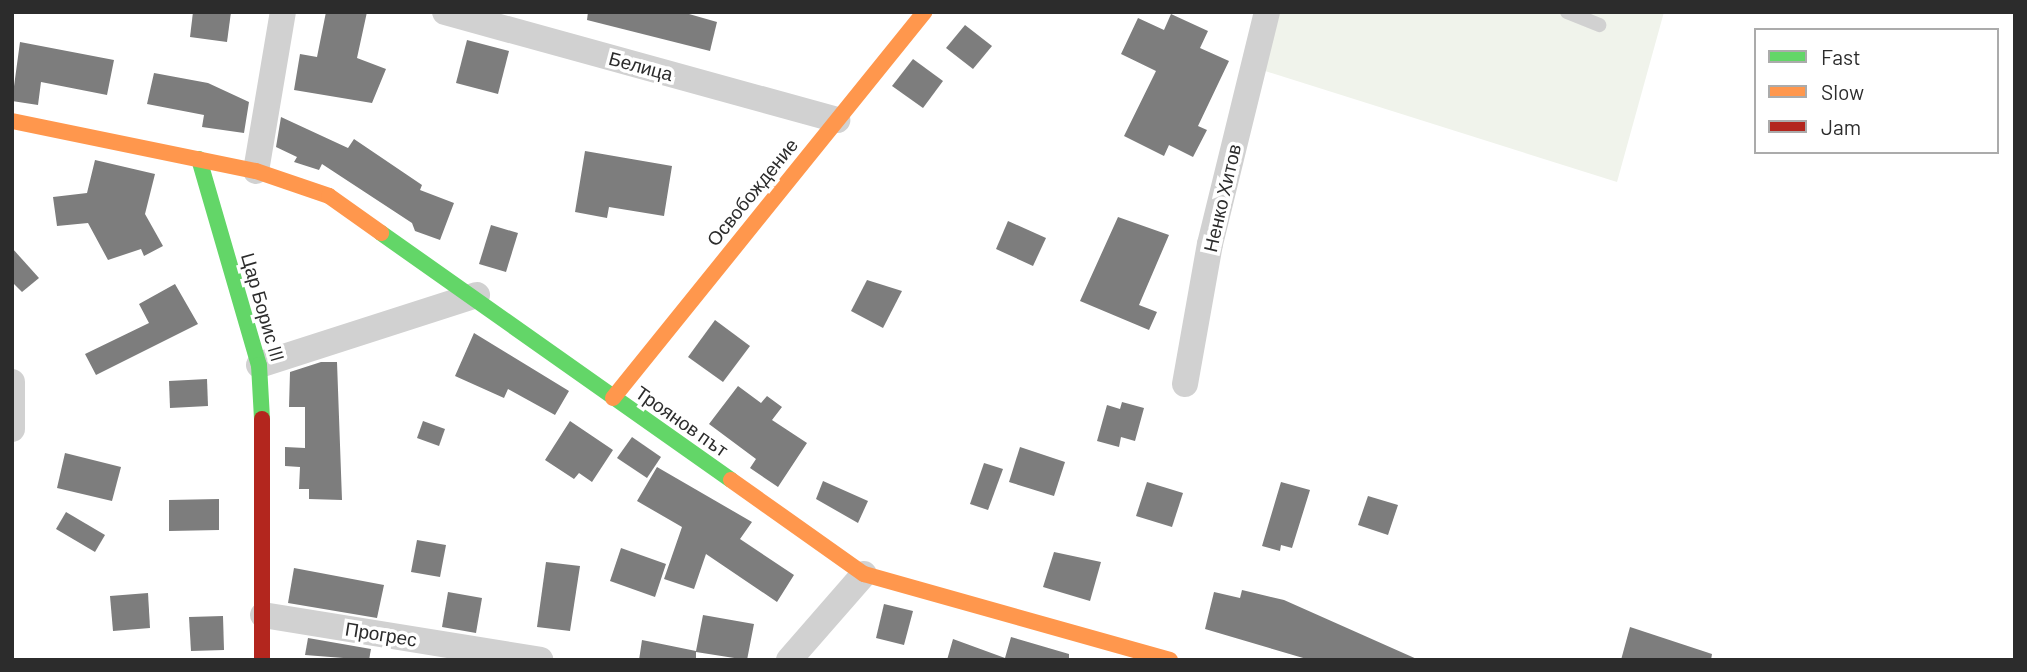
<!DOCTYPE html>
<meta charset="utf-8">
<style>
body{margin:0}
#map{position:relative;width:2027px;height:672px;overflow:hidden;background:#fff;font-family:Barlow,sans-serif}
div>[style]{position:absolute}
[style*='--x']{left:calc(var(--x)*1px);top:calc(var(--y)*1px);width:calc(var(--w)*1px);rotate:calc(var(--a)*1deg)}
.green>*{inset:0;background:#f0f3eb}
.building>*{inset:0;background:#7d7d7d}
.lane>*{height:14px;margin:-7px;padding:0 7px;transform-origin:7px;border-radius:7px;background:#d1d1d1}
.street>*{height:26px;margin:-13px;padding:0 13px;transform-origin:13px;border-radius:13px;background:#d1d1d1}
.fast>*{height:16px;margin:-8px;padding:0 8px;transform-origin:8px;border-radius:8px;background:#63d668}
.slow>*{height:16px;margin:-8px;padding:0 8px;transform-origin:8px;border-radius:8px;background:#ff974d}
.jam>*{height:16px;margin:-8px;padding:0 8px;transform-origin:8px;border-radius:8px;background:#b3261e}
span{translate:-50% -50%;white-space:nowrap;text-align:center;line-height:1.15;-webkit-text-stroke:7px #fff;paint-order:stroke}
.street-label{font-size:19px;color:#2c2c2c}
.frame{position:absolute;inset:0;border:14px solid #2c2c2c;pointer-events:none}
.legend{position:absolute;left:1754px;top:28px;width:245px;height:126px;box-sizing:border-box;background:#fff;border:2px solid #ababab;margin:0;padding:9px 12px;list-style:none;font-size:21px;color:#2c2c2c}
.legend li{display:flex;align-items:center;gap:14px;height:35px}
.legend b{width:35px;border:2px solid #ababab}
</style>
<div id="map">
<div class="green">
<div style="clip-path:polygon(1272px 12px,1664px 12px,1617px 182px,1262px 70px)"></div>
</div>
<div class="building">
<div style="clip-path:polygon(193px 12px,231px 12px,227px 42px,190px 37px)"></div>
<div style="clip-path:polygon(326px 12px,367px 12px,357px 58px,386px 69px,372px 103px,294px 90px,300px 54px,317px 57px)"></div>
<div style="clip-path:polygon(588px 12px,682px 12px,717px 22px,710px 51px,587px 20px)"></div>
<div style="clip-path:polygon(1171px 14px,1208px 31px,1200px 48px,1229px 61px,1198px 126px,1207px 130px,1193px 157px,1169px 145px,1164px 156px,1124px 136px,1156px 71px,1121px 54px,1138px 18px,1164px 30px)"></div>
<div style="clip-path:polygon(965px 25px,992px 46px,973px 69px,946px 48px)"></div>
<div style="clip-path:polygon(467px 40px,509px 51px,498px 94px,456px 83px)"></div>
<div style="clip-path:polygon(20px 42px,114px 60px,107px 95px,41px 82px,38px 105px,12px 101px)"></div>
<div style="clip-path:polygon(913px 59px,943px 81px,923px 108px,892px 86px)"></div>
<div style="clip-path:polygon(154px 73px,208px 83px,249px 102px,244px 133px,202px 127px,204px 115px,147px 104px)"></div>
<div style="clip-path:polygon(281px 117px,348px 148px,354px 139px,422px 185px,420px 190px,454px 203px,440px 240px,415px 231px,412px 223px,322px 164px,319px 170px,294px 162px,297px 157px,276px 147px)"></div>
<div style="clip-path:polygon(585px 151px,672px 166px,664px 216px,609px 207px,607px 218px,575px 212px)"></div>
<div style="clip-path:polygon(95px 160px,155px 174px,145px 214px,163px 246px,144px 256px,141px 249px,108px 260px,88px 223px,57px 226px,53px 197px,87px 193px)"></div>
<div style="clip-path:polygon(1118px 217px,1169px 235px,1139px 305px,1157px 312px,1149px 330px,1080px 301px)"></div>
<div style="clip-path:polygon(1008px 221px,1046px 238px,1033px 266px,996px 249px)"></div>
<div style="clip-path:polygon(491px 225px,518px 233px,506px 272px,479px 264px)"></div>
<div style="clip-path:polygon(12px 248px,39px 278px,22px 292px,12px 282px)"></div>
<div style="clip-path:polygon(867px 280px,902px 291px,883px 328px,851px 311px)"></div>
<div style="clip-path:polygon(175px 284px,198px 324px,96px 375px,85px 354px,149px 323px,139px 304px)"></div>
<div style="clip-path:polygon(715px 320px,750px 346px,723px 382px,688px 357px)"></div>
<div style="clip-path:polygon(474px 333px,569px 391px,555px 415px,508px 389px,504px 398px,455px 376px)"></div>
<div style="clip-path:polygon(321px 362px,337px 362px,342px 500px,309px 499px,309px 489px,299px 489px,300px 467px,285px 466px,285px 447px,305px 448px,305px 407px,289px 407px,290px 372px)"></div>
<div style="clip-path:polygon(207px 379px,208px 406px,170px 408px,169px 381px)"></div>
<div style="clip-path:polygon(738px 386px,761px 403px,767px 396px,782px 407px,772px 420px,807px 443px,778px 487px,750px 468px,756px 459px,709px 424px)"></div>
<div style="clip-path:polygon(1122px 402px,1144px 408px,1135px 441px,1121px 437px,1119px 447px,1097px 441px,1107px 405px,1120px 409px)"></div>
<div style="clip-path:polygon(423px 421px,445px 429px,439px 446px,417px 438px)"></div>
<div style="clip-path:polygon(570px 421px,613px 450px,592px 482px,579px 473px,574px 479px,545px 460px)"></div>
<div style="clip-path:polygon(632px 437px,661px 457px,647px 478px,617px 458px)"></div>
<div style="clip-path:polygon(1020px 447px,1065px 462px,1054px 496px,1009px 482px)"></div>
<div style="clip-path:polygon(65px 453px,121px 467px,112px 501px,57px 488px)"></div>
<div style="clip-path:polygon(984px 463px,1003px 469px,988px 510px,970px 504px)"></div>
<div style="clip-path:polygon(657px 467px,752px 522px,740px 539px,794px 575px,777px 602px,706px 554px,694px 589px,664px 579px,682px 527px,637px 501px)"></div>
<div style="clip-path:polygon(823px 481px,868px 501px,858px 523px,816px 499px)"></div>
<div style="clip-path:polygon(1147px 482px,1183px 493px,1172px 527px,1136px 516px)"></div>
<div style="clip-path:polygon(1281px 482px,1310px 490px,1292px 548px,1281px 545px,1280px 551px,1262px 546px)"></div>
<div style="clip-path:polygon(1368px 496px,1398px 505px,1388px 535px,1358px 525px)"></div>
<div style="clip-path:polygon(219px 499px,219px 530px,169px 531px,169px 500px)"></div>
<div style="clip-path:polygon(66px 512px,105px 535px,95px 552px,56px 529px)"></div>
<div style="clip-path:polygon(417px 540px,446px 545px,440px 577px,411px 572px)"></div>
<div style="clip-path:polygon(621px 548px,666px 564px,655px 597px,610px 581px)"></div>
<div style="clip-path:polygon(1054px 552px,1101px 562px,1090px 601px,1043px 587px)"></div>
<div style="clip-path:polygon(546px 562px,580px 566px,570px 631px,537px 627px)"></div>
<div style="clip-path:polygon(294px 568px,384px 585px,377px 618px,288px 603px)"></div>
<div style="clip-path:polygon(1242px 590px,1284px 600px,1419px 660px,1310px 660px,1205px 629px,1214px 592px,1240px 598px)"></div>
<div style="clip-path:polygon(448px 592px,482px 598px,476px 633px,442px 627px)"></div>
<div style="clip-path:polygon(148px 593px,150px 628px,113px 631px,110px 596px)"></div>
<div style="clip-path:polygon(884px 604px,913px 611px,904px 645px,876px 638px)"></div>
<div style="clip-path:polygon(703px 615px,754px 624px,747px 660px,696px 652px,696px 660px,639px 660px,642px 640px,696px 651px)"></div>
<div style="clip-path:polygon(223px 616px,224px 650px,191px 651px,189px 617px)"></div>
<div style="clip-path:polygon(1630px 627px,1712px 654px,1711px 660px,1621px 660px)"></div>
<div style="clip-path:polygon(1011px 637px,1069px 654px,1069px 660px,947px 660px,953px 639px,1005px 658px)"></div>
<div style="clip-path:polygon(308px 638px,371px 649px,369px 660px,305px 655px)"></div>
</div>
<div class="lane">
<div style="--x:1567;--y:12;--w:35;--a:22"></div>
</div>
<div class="street">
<div style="--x:445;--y:12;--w:407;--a:15.4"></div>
<div style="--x:256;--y:171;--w:161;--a:-80.4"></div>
<div style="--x:259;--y:365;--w:229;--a:-17.8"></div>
<div style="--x:12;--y:382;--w:47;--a:90"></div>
<div style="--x:1185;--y:384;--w:142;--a:-79.9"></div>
<div style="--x:1210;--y:244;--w:239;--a:-76.2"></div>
<div style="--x:263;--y:615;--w:281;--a:9.2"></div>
<div style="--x:789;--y:660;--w:114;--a:-48.9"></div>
</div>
<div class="fast">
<div style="--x:199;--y:159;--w:215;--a:73.8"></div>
<div style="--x:259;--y:365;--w:54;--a:86.8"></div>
<div style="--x:381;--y:233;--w:428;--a:35.2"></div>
</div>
<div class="slow">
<div style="--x:12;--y:121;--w:249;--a:11.6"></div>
<div style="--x:256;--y:171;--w:77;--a:18.9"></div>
<div style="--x:329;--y:196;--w:64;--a:35.4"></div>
<div style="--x:613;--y:398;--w:496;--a:-51.1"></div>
<div style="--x:731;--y:480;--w:163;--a:35.3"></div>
<div style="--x:864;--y:574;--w:318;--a:15.7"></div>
</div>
<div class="jam">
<div style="--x:262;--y:419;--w:241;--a:90"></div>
</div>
<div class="street-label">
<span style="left:641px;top:66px;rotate:15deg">Белица</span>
<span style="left:752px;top:192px;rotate:-51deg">Освобождение</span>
<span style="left:1222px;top:198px;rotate:-77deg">Ненко Хитов</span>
<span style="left:263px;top:307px;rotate:74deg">Цар Борис III</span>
<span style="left:682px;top:421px;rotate:35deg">Троянов път</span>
<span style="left:381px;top:634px;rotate:9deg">Прогрес</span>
</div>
<div class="frame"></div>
<ul class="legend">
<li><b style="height:9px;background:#63d668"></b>Fast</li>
<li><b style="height:9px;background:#ff974d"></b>Slow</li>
<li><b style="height:9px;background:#b3261e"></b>Jam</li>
</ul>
</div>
